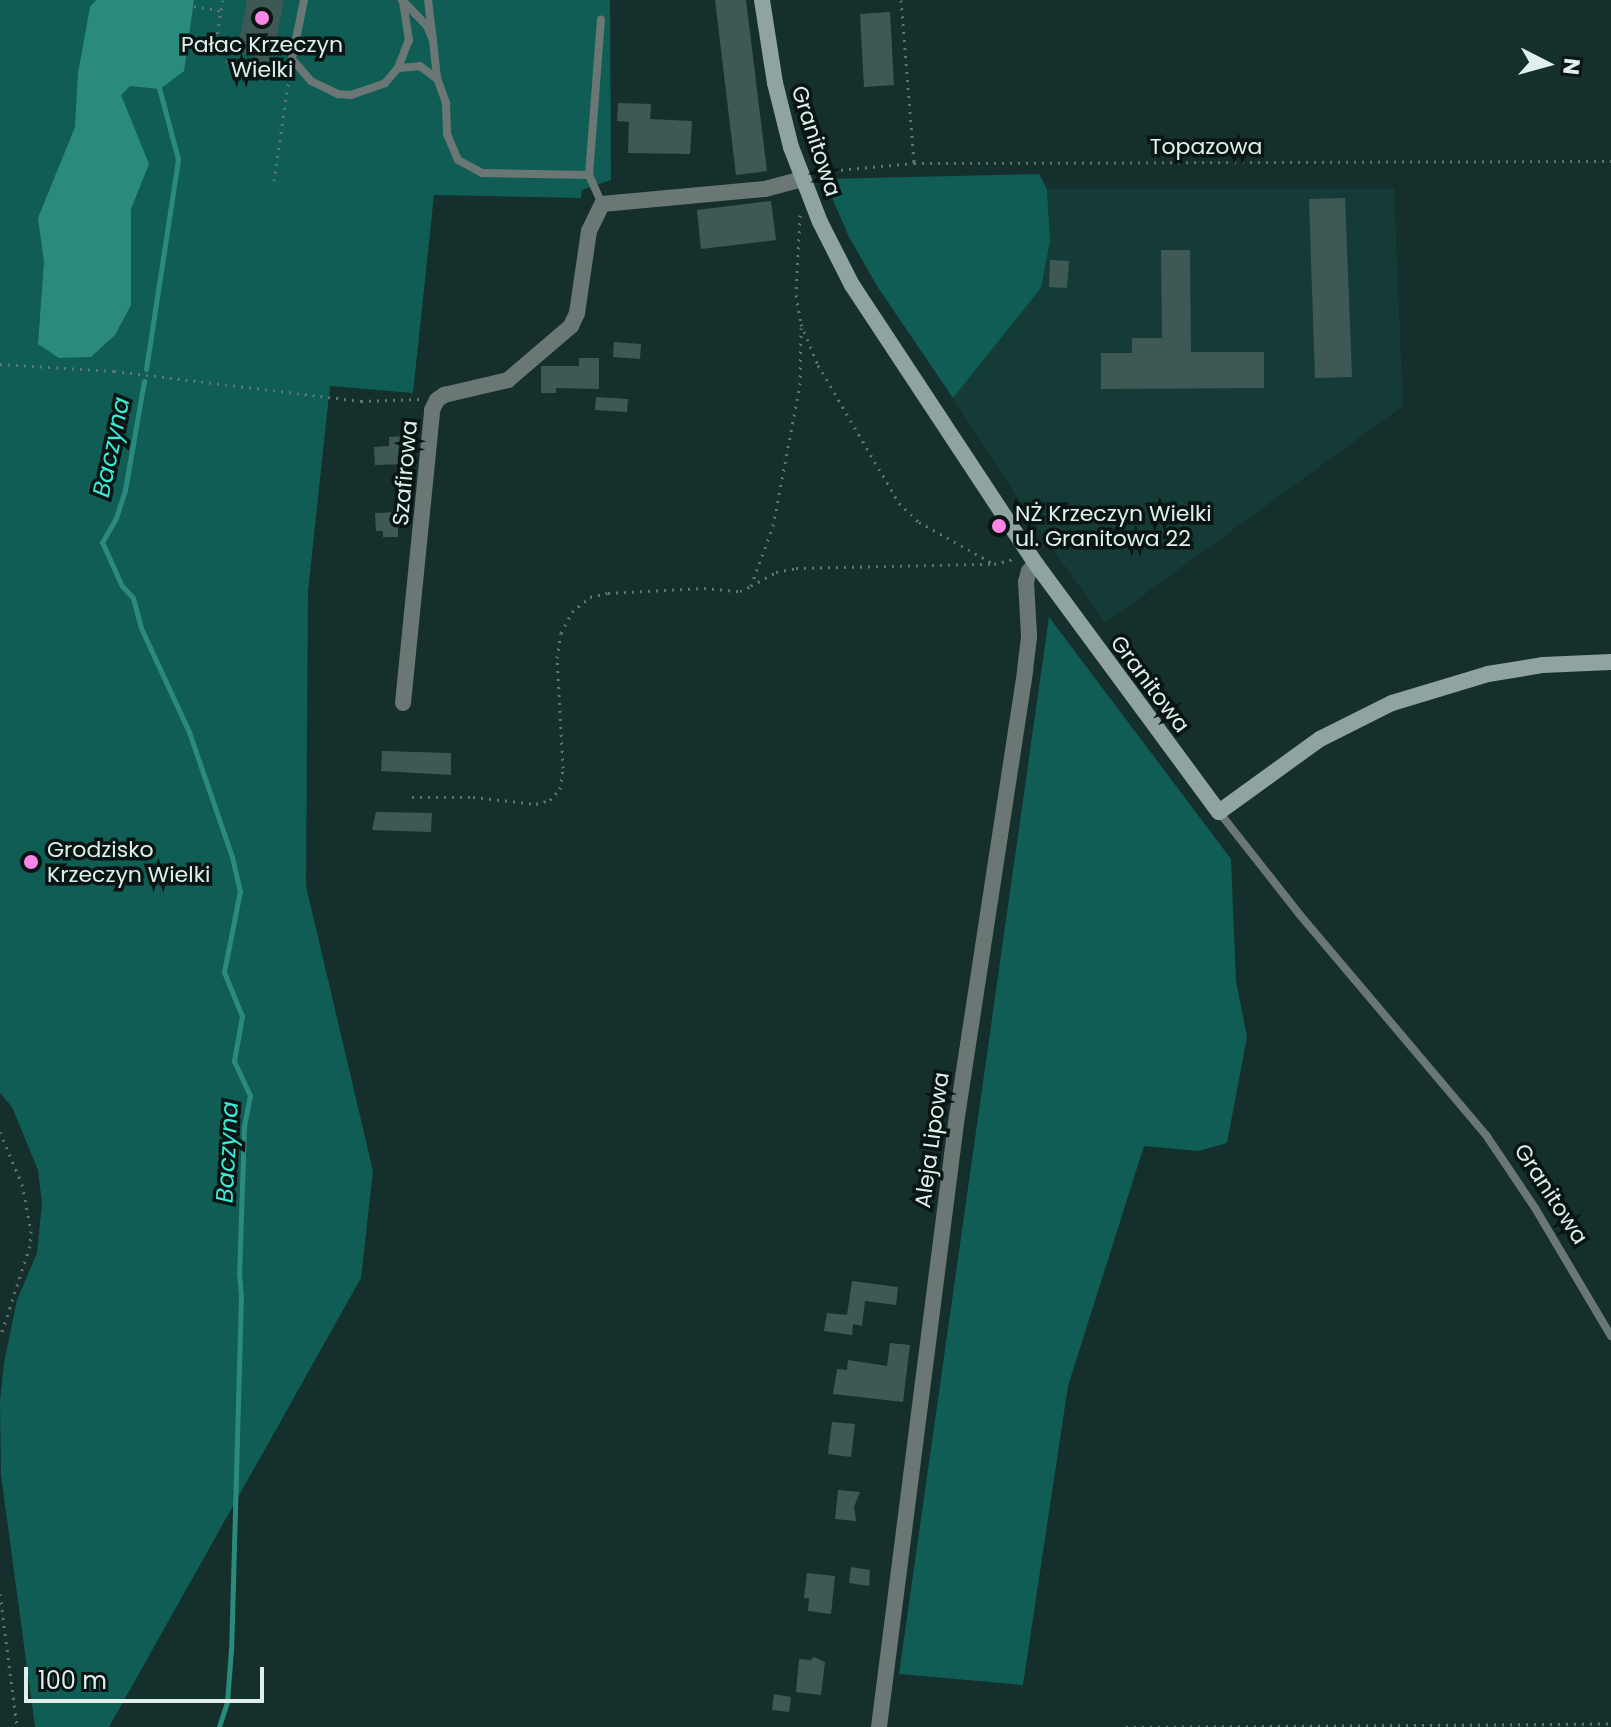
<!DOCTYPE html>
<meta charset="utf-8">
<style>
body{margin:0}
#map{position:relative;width:1611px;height:1727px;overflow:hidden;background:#142f2c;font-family:Poppins,sans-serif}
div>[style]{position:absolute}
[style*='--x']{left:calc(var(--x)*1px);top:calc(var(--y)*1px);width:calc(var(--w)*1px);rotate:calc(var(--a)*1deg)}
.built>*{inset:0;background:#153b36}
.green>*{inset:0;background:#0f5d54}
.water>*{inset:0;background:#2b8a7e}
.stream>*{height:5px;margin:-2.5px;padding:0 2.5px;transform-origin:2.5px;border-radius:2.5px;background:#2b8a7e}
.building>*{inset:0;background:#3e5955}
.path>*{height:3px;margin-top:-1.5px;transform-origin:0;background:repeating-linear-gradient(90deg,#5e7572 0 2px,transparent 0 8px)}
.lane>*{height:8px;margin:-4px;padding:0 4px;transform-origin:4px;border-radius:4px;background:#6b7775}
.street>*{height:16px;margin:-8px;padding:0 8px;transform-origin:8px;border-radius:8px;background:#6b7775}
.secondary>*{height:16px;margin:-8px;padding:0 8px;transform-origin:8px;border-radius:8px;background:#8fa3a0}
.dots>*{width:22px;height:22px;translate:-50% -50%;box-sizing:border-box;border:4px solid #0a1513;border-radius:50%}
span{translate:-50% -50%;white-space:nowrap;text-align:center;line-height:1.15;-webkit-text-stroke:7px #0a1513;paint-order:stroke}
.poi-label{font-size:22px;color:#dfefec}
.left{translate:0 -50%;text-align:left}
.street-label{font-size:22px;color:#dfefec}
.water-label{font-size:24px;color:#3aecd8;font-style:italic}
.north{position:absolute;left:1507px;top:24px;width:80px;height:80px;-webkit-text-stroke:6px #0a1513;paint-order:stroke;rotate:96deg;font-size:22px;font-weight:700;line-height:32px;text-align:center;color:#dfefec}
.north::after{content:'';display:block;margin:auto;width:28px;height:36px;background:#dfefec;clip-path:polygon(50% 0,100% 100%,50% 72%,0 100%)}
.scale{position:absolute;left:24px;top:1667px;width:240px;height:36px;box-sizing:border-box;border:4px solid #dfefec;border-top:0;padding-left:10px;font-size:24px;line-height:28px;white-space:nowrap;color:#dfefec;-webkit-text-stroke:6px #0a1513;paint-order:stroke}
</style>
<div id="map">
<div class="built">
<div style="clip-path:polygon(1047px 189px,1394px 189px,1403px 406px,1105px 623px,1022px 505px,953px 398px,1041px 288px,1050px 242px)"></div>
</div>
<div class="green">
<div style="clip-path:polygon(0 0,610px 0,611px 180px,582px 190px,581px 198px,434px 195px,413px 393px,330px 386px,308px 592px,306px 886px,373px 1171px,361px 1278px,109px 1727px,35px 1727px,1px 1475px,0 1402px,4px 1363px,17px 1300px,37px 1253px,42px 1204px,38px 1170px,12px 1107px,0 1093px)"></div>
<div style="clip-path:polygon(1039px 174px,1047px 189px,1050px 242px,1041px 288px,953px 398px,877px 286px,849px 237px,824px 179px)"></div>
<div style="clip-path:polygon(1049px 617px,1231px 859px,1236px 981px,1247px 1037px,1227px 1143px,1199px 1151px,1144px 1146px,1068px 1386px,1023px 1685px,899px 1674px)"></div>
</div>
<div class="water">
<div style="clip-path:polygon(96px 0,194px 0,184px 71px,160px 89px,130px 86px,121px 95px,149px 164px,131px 209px,131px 305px,115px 335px,91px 357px,59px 358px,38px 344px,44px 262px,38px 218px,75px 127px,78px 73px,90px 7px)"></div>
</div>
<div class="stream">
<div style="--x:146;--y:369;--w:212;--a:-81.3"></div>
<div style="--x:178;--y:159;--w:78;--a:-104.9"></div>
<div style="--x:144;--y:381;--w:111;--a:99.9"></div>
<div style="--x:125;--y:490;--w:29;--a:108"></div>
<div style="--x:116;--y:518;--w:28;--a:120"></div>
<div style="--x:102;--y:542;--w:48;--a:65.6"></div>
<div style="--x:122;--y:586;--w:16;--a:47"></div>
<div style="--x:133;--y:598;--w:31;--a:75"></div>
<div style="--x:141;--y:628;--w:115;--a:65.2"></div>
<div style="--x:189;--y:732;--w:132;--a:71"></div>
<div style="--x:232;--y:857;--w:35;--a:77"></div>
<div style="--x:240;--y:891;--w:83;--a:101.2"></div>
<div style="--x:224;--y:972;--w:48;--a:67.8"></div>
<div style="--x:242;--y:1016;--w:46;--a:100.1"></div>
<div style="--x:234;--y:1061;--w:38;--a:65"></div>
<div style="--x:250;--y:1095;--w:32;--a:101"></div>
<div style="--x:244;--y:1126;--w:147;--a:91.9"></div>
<div style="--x:239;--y:1273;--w:23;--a:85"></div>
<div style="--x:241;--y:1296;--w:353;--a:91.6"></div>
<div style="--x:231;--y:1649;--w:53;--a:94.3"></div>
<div style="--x:227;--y:1702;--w:26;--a:108"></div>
</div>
<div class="building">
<div style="clip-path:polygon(247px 0,284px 0,274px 51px,270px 50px,268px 66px,255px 63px,256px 57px,245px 55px,235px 40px,240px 37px)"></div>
<div style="clip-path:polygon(715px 0,746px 0,767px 171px,736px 175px)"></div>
<div style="clip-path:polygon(890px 12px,894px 85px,864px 87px,860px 14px)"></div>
<div style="clip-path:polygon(618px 103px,651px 104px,650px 119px,692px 121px,690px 154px,628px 153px,629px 122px,617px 121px)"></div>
<div style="clip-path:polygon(1345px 198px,1352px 377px,1315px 378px,1309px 199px)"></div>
<div style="clip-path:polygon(771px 201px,776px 240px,701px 249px,697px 210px)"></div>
<div style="clip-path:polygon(1161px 250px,1190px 250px,1191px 352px,1264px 352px,1264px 388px,1101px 389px,1101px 353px,1132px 353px,1132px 338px,1162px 338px)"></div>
<div style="clip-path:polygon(1050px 260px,1069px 261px,1067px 288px,1049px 287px)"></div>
<div style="clip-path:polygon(614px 342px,641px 344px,640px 359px,613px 357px)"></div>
<div style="clip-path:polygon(579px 358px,599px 358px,599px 389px,556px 388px,556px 393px,541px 393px,541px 366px,579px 366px)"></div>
<div style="clip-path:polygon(596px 397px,628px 399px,627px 412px,595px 410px)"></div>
<div style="clip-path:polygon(405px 436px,406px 464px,375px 465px,374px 447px,389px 446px,389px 437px)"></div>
<div style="clip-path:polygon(398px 512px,398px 537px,383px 537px,383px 531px,376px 531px,375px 513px)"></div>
<div style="clip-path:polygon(382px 751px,451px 753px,451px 775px,381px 771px)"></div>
<div style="clip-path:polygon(376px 812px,432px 813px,431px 832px,372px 830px)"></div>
<div style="clip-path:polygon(852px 1281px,898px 1287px,896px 1305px,865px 1301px,862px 1326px,853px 1324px,852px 1335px,824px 1331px,827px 1313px,847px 1315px)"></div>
<div style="clip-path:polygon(890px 1343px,910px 1345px,903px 1402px,833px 1394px,837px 1369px,847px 1370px,848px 1360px,887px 1366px)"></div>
<div style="clip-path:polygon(832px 1422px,855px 1424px,851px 1457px,828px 1454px)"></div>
<div style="clip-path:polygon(838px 1490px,860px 1492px,854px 1507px,856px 1521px,835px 1519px)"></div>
<div style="clip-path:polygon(851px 1567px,870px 1570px,869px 1586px,849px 1583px)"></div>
<div style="clip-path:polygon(807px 1573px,835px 1576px,831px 1614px,808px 1611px,809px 1598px,804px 1598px)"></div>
<div style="clip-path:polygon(814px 1657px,825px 1662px,821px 1695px,796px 1692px,799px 1659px,811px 1660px)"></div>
<div style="clip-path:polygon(774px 1694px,791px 1697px,789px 1712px,772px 1710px)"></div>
</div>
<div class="path">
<div style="--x:223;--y:0;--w:39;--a:100"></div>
<div style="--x:216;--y:38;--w:29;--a:65"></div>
<div style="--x:228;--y:64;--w:18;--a:22"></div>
<div style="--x:245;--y:71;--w:45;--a:10.3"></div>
<div style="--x:901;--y:0;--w:164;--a:85.4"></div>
<div style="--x:194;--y:6;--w:28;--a:10"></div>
<div style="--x:817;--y:172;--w:97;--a:-5.3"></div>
<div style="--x:914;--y:163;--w:697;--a:-0.16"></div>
<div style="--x:274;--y:181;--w:104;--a:-81.7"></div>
<div style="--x:800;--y:215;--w:80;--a:92.9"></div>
<div style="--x:796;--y:295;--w:29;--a:80"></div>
<div style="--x:801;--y:324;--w:44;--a:67.5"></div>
<div style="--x:818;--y:365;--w:160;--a:59.6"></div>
<div style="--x:899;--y:503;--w:28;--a:44"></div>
<div style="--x:919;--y:522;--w:86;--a:29.2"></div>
<div style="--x:994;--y:564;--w:21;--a:-14"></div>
<div style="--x:0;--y:364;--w:114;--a:3.5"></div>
<div style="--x:114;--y:371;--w:249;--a:6.9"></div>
<div style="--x:361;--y:401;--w:60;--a:-1.9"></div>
<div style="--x:751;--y:586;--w:29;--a:-29"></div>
<div style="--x:776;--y:572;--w:20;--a:-11"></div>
<div style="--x:796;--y:568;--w:198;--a:-1.2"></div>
<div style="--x:412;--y:797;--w:61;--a:0"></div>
<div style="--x:473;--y:797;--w:63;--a:6.3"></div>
<div style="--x:536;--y:804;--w:15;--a:-16"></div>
<div style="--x:550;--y:800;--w:15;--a:-48"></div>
<div style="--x:560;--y:789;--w:21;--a:-82"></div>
<div style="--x:563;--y:768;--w:110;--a:-93.1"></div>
<div style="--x:557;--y:658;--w:25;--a:-81"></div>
<div style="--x:561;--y:633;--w:24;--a:-62"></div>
<div style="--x:572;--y:612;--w:23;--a:-40"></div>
<div style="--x:590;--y:597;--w:18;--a:-13"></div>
<div style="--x:608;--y:593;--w:96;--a:-3"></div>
<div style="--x:704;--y:588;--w:36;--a:5"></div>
<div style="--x:740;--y:591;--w:12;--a:-24"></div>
<div style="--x:751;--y:586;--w:64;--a:-69.9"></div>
<div style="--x:773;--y:526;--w:144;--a:-79.2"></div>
<div style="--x:800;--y:385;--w:57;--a:-89"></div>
<div style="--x:0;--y:1132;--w:56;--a:67.1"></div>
<div style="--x:22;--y:1184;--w:48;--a:79.2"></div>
<div style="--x:31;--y:1231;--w:15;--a:94"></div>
<div style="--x:30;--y:1246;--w:96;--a:108.2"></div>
<div style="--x:0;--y:1594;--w:134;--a:82.7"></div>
<div style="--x:1126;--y:1727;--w:485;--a:-0.4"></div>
</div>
<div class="lane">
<div style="--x:304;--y:0;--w:60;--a:101.5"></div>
<div style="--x:292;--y:59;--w:29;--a:49"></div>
<div style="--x:311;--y:81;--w:30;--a:26"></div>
<div style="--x:338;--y:94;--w:13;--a:4"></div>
<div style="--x:351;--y:95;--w:36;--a:-19"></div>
<div style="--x:385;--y:83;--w:20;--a:-49"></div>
<div style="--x:398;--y:68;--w:30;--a:-69"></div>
<div style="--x:409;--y:40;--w:36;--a:-99"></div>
<div style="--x:402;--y:0;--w:36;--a:46"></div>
<div style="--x:427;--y:26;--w:15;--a:67"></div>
<div style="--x:433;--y:40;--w:38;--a:84"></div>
<div style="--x:437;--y:78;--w:27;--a:70"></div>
<div style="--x:446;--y:103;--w:31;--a:88"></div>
<div style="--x:447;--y:134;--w:28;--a:67"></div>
<div style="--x:458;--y:160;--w:27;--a:28"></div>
<div style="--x:482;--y:173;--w:107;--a:1.1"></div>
<div style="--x:589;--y:175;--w:32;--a:66"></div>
<div style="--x:428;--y:0;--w:38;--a:83"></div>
<div style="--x:399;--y:68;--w:21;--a:-5"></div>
<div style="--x:420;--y:66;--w:20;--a:37"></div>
<div style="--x:589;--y:175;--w:156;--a:-85.6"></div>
<div style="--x:1219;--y:812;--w:131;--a:51.8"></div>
<div style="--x:1300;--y:915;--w:288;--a:49.8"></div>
<div style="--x:1486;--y:1135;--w:88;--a:56.1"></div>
<div style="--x:1535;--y:1208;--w:149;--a:59.3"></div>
</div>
<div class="street">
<div style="--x:403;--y:703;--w:294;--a:-84.3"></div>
<div style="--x:432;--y:410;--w:11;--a:-63"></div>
<div style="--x:437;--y:400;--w:9;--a:-36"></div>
<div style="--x:444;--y:395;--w:66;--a:-13.2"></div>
<div style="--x:508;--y:380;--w:83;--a:-40.6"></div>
<div style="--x:571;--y:326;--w:14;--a:-65"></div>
<div style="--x:577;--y:313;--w:83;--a:-81.7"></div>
<div style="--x:589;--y:231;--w:30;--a:-64"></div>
<div style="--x:602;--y:204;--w:164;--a:-5.3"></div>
<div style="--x:765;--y:189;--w:39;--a:-15"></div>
<div style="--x:879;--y:1727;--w:609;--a:-82.73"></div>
<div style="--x:956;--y:1123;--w:458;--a:-81.3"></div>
<div style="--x:1025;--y:670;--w:35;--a:-83"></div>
<div style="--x:1029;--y:635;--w:53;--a:-93.2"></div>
<div style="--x:1026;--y:582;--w:11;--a:-75"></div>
<div style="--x:1029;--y:571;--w:10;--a:-45"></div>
</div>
<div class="secondary">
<div style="--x:762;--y:0;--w:84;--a:81.1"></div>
<div style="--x:775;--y:83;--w:66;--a:76"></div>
<div style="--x:791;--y:147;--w:80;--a:68.9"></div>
<div style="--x:820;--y:222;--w:71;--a:63.1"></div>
<div style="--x:852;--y:285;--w:334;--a:56.6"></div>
<div style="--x:1036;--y:564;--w:308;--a:53.6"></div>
<div style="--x:1219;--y:812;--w:125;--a:-35.9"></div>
<div style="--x:1320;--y:739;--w:80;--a:-26.6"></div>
<div style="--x:1392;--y:703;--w:100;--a:-16.8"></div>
<div style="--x:1488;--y:674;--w:56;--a:-9.3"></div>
<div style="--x:1543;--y:665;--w:68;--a:-2.5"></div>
</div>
<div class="dots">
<div style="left:262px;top:18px;background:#fa87e7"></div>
<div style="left:999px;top:526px;background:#fa87e7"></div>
<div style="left:31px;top:862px;background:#fa87e7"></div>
</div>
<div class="poi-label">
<span style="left:262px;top:57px">Pałac Krzeczyn<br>Wielki</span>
<span class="left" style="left:1015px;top:526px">NŻ Krzeczyn Wielki<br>ul. Granitowa 22</span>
<span class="left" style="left:47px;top:862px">Grodzisko<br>Krzeczyn Wielki</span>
</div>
<div class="street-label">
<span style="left:816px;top:141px;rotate:72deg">Granitowa</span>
<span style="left:1206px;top:147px">Topazowa</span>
<span style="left:405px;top:473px;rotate:-85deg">Szafirowa</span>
<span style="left:1150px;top:684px;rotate:53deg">Granitowa</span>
<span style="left:932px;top:1140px;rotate:-82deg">Aleja Lipowa</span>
<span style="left:1551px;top:1194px;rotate:57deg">Granitowa</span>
</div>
<div class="water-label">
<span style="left:111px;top:447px;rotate:-78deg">Baczyna</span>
<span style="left:227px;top:1152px;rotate:-87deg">Baczyna</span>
</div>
<div class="north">N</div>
<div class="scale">100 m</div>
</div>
